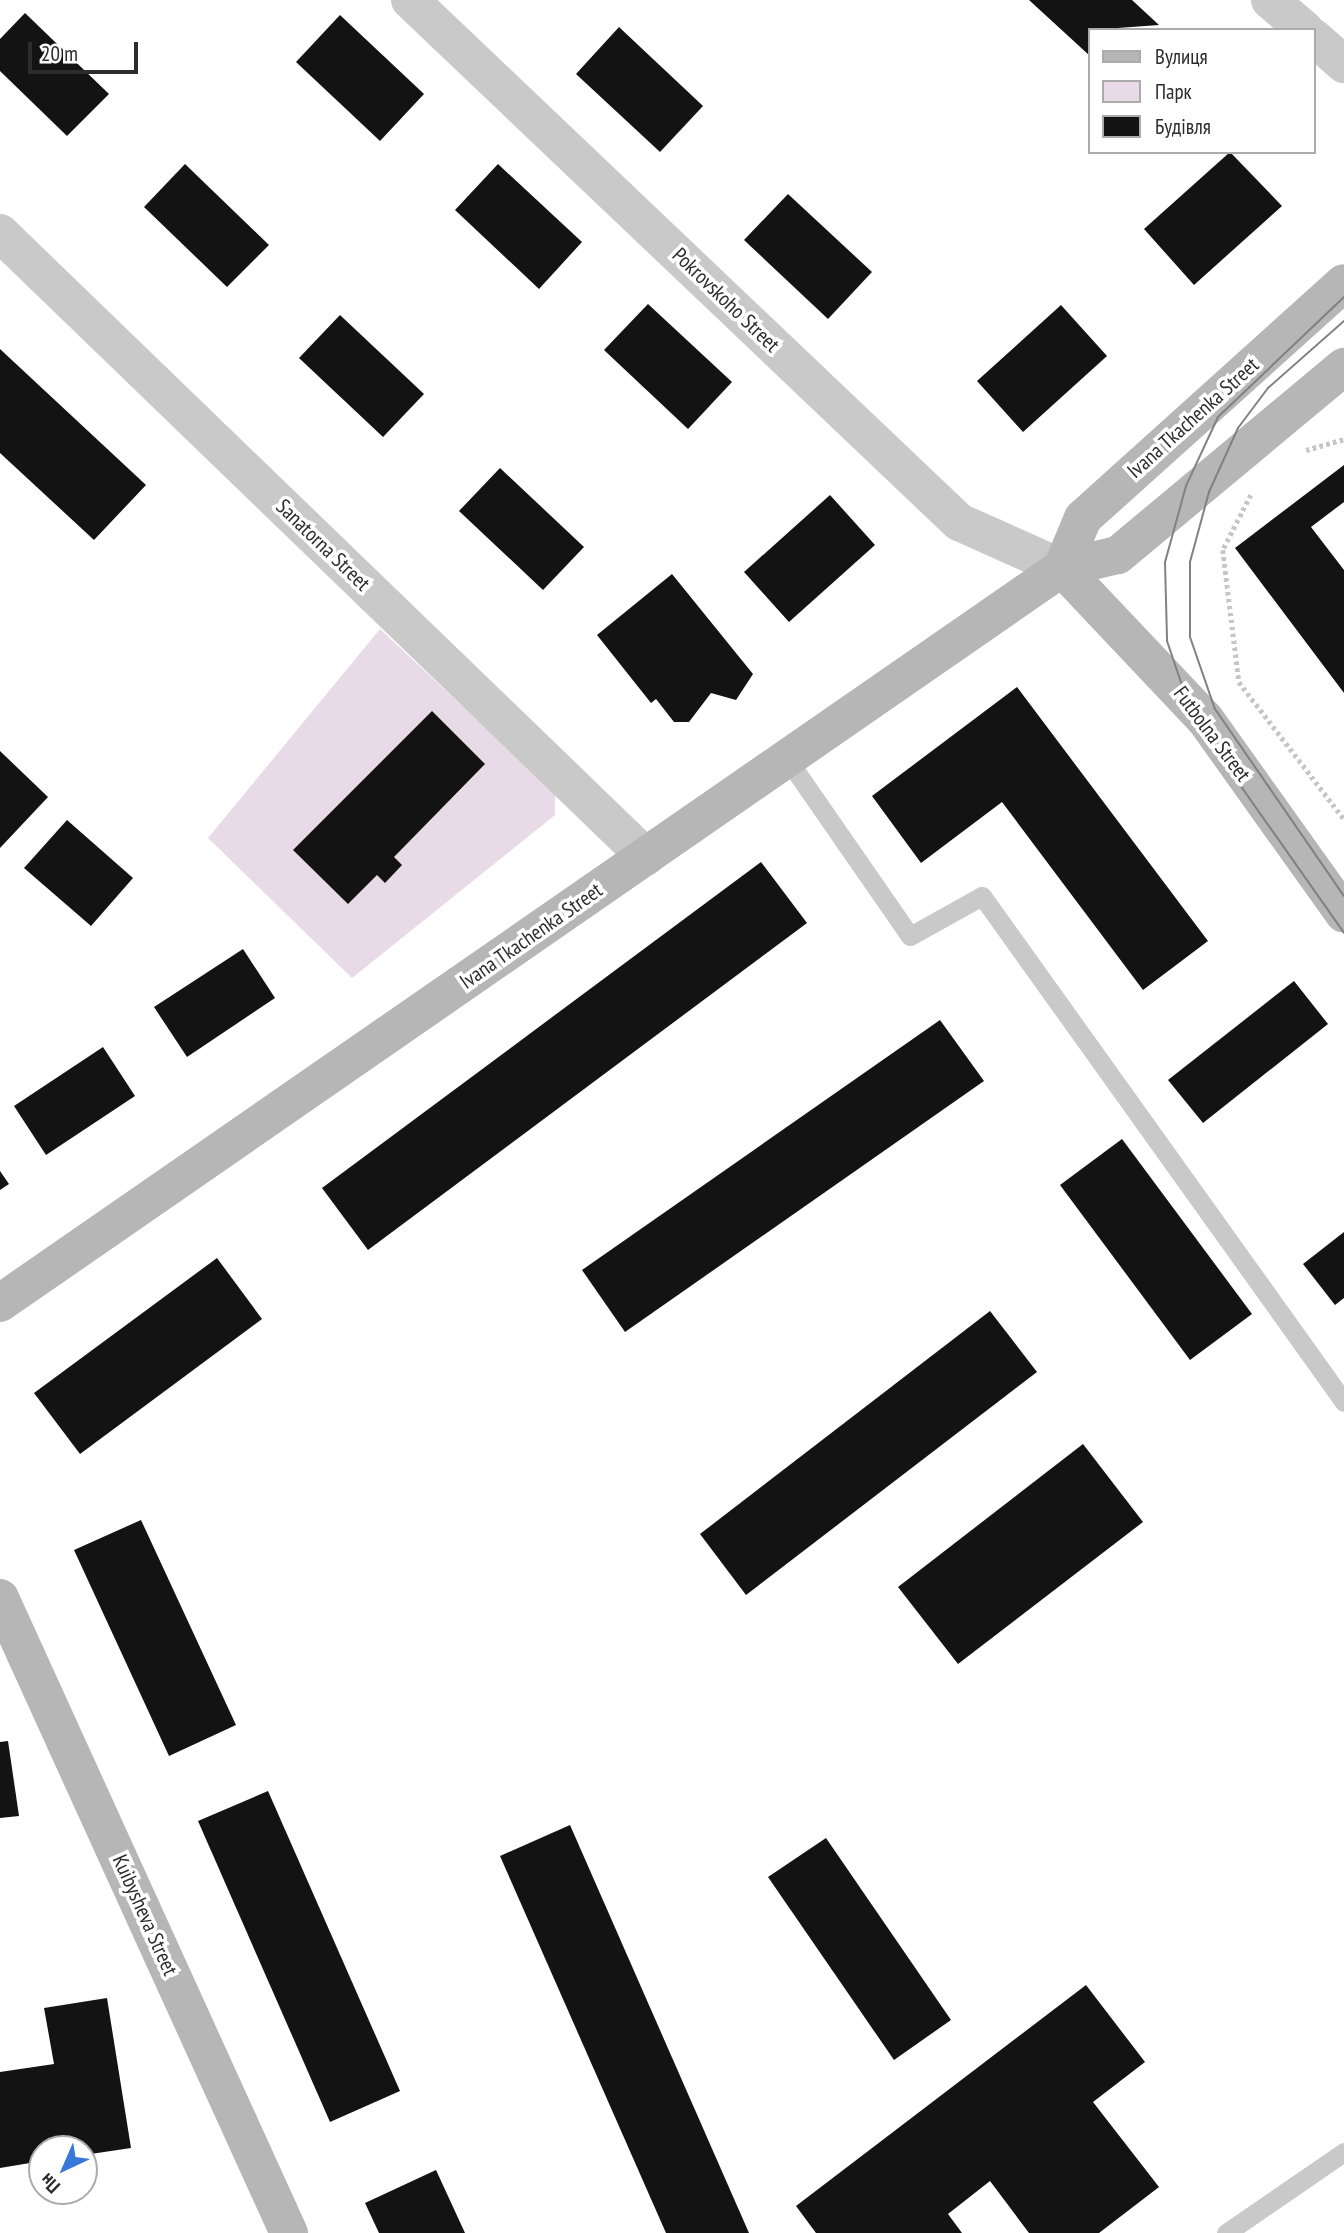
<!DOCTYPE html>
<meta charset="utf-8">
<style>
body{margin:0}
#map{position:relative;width:1344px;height:2233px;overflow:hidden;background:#fff;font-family:"PT Sans Narrow",sans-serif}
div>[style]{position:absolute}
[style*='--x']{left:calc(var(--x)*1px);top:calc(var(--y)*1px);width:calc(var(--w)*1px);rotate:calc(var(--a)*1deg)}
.green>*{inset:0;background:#e9dae7}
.building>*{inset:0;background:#131313}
.path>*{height:4.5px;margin-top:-2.25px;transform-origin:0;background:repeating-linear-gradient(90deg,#c6c6c6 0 3.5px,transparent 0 7px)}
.lane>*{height:19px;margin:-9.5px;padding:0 9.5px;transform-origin:9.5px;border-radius:9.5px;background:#c9c9c9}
.street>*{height:38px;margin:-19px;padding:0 19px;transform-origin:19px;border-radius:19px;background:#c9c9c9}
.secondary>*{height:38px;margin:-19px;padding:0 19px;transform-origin:19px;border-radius:19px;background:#b6b6b6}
.tram>*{height:2px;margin:-1px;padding:0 1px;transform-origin:1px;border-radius:1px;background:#818181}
span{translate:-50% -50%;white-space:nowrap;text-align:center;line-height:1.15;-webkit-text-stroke:7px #fff;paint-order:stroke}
.street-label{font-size:21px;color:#2c2c2c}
.legend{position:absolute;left:1088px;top:28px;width:228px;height:126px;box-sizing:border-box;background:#fff;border:2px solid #ababab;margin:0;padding:9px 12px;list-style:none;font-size:21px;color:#2c2c2c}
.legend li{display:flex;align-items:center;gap:14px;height:35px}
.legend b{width:35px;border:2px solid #ababab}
.north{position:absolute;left:28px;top:2135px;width:70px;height:70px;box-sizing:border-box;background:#fff;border:2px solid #ababab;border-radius:50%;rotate:224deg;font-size:19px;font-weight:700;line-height:28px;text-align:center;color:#2c2c2c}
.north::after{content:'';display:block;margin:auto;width:24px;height:32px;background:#3778d9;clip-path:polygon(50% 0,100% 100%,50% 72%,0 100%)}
.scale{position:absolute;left:28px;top:42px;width:110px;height:32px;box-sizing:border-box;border:4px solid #2c2c2c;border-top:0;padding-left:9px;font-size:21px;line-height:24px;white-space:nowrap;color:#2c2c2c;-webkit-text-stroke:5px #fff;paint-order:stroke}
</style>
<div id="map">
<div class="green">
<div style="clip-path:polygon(380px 629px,555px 793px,555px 815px,352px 978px,208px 838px)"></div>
</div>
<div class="building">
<div style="clip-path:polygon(1029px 0,1132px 0,1159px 25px,1090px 30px,1090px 56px)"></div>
<div style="clip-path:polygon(25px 13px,109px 94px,67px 136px,0 71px,0 39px)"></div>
<div style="clip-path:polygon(340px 15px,424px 94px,380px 141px,296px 62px)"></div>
<div style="clip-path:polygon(619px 27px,703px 106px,660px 152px,576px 74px)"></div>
<div style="clip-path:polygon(1230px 152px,1282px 206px,1194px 285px,1144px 229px)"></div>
<div style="clip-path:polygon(185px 164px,269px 245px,227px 287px,144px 207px)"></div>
<div style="clip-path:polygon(498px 164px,582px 242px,539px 289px,455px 210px)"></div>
<div style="clip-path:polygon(788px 194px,872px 272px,828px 319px,744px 240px)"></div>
<div style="clip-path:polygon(648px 304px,732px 382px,688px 429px,604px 350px)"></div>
<div style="clip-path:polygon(1061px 305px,1107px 356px,1023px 432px,977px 381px)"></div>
<div style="clip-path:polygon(340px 315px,424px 394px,383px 437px,299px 358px)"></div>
<div style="clip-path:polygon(0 349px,146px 485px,94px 540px,0 453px)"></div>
<div style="clip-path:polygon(1344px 465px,1344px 502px,1311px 527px,1344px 570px,1344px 693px,1235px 548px)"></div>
<div style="clip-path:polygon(500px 468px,584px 547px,543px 590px,459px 511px)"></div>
<div style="clip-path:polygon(830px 495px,875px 545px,789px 622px,744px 572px)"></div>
<div style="clip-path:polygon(672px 574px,753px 674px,736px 700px,711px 693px,689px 722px,674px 722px,656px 699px,651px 703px,597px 635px)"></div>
<div style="clip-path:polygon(1017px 687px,1208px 941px,1143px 990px,1002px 802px,921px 863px,872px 796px)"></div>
<div style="clip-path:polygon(432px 711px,485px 764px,394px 857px,402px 865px,385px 883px,377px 875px,348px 904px,293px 850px)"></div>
<div style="clip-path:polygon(0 751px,48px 797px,0 848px)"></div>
<div style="clip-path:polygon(67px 820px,133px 878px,91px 926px,24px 868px)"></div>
<div style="clip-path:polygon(761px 862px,807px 923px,368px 1250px,322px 1188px)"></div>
<div style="clip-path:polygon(243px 949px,275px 998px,187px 1057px,154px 1007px)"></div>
<div style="clip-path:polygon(1294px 981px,1328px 1024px,1203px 1123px,1168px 1080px)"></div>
<div style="clip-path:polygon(940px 1020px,984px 1081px,625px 1332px,582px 1270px)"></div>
<div style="clip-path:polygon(103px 1047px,135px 1096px,46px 1155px,14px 1106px)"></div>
<div style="clip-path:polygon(1122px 1139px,1252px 1314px,1190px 1360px,1060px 1185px)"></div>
<div style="clip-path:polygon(0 1171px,9px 1184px,0 1190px)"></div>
<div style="clip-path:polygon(1344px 1232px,1344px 1298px,1335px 1305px,1303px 1264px)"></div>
<div style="clip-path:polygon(217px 1258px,262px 1319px,80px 1454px,34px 1393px)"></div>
<div style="clip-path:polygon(990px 1311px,1037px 1372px,746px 1595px,700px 1534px)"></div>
<div style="clip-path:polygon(1083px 1444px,1143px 1522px,958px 1664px,898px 1587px)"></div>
<div style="clip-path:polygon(141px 1520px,236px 1725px,169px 1756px,74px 1550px)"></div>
<div style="clip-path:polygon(8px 1741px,19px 1816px,0 1818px,0 1742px)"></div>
<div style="clip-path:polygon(268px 1791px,400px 2091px,330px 2122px,198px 1821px)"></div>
<div style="clip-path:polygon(570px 1825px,749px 2233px,666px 2233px,500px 1856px)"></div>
<div style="clip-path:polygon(826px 1838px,951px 2020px,894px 2060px,768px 1877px)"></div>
<div style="clip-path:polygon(1086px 1985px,1145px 2062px,1093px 2102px,1159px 2187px,1099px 2233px,1029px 2233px,990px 2181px,948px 2214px,962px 2233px,816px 2233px,796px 2206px)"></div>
<div style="clip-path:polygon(107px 1998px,131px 2148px,84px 2155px,84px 2149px,42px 2149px,42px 2161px,0 2168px,0 2072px,54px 2064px,44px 2008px)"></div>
<div style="clip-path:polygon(436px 2170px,465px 2233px,379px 2233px,365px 2203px)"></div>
</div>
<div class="path">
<div style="--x:1306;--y:450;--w:40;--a:-16"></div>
<div style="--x:1251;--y:495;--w:62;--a:117"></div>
<div style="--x:1223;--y:550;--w:133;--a:83.1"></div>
<div style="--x:1239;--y:682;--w:173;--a:52.5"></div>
</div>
<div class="lane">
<div style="--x:788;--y:760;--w:214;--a:55.3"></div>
<div style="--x:910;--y:936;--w:82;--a:-29.1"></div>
<div style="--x:982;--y:896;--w:622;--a:54.42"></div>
<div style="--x:1226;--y:2233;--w:143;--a:-34.5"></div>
</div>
<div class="street">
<div style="--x:410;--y:0;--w:758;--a:43.56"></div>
<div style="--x:959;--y:522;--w:113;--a:24.1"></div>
<div style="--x:1270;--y:0;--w:46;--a:40.6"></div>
<div style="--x:1314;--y:38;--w:40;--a:41"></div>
<div style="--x:0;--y:233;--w:898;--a:44.01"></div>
</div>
<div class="secondary">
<div style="--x:1062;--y:568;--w:208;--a:46.6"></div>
<div style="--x:1205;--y:719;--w:239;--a:54.5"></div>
<div style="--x:1062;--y:568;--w:54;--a:-67.2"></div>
<div style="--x:1083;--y:518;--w:351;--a:-42"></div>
<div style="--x:0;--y:1303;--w:1292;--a:-34.69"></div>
<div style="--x:1062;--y:568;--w:57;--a:-13.1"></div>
<div style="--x:1118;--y:555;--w:294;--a:-39.8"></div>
<div style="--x:0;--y:1598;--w:698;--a:65.53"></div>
</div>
<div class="tram">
<div style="--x:1344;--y:297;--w:174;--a:136.4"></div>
<div style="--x:1218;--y:417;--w:76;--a:114.9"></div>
<div style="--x:1186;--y:486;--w:79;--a:105.4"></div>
<div style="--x:1165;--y:562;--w:79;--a:88.5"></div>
<div style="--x:1167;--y:641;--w:81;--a:71.3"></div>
<div style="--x:1193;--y:718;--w:263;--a:54.9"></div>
<div style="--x:1344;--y:321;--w:101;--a:138.6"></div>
<div style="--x:1268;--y:388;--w:50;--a:126.9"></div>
<div style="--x:1238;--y:428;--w:70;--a:114.4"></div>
<div style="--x:1209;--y:492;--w:73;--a:105.2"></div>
<div style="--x:1190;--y:562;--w:75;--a:90"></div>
<div style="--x:1190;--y:637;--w:76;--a:70.9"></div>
<div style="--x:1215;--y:709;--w:227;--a:55.4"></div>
</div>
<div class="street-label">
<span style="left:726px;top:300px;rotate:44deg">Pokrovskoho Street</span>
<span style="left:1193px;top:418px;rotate:-42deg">Ivana Tkachenka Street</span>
<span style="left:323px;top:545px;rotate:44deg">Sanatorna Street</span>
<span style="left:1212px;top:734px;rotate:53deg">Futbolna Street</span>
<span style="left:531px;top:936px;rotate:-35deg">Ivana Tkachenka Street</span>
<span style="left:145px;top:1915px;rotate:66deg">Kuibysheva Street</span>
</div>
<ul class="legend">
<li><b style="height:9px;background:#b6b6b6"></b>Вулиця</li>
<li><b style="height:19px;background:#e9dae7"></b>Парк</li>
<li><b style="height:19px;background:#131313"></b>Будівля</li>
</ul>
<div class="north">Пн</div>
<div class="scale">20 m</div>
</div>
